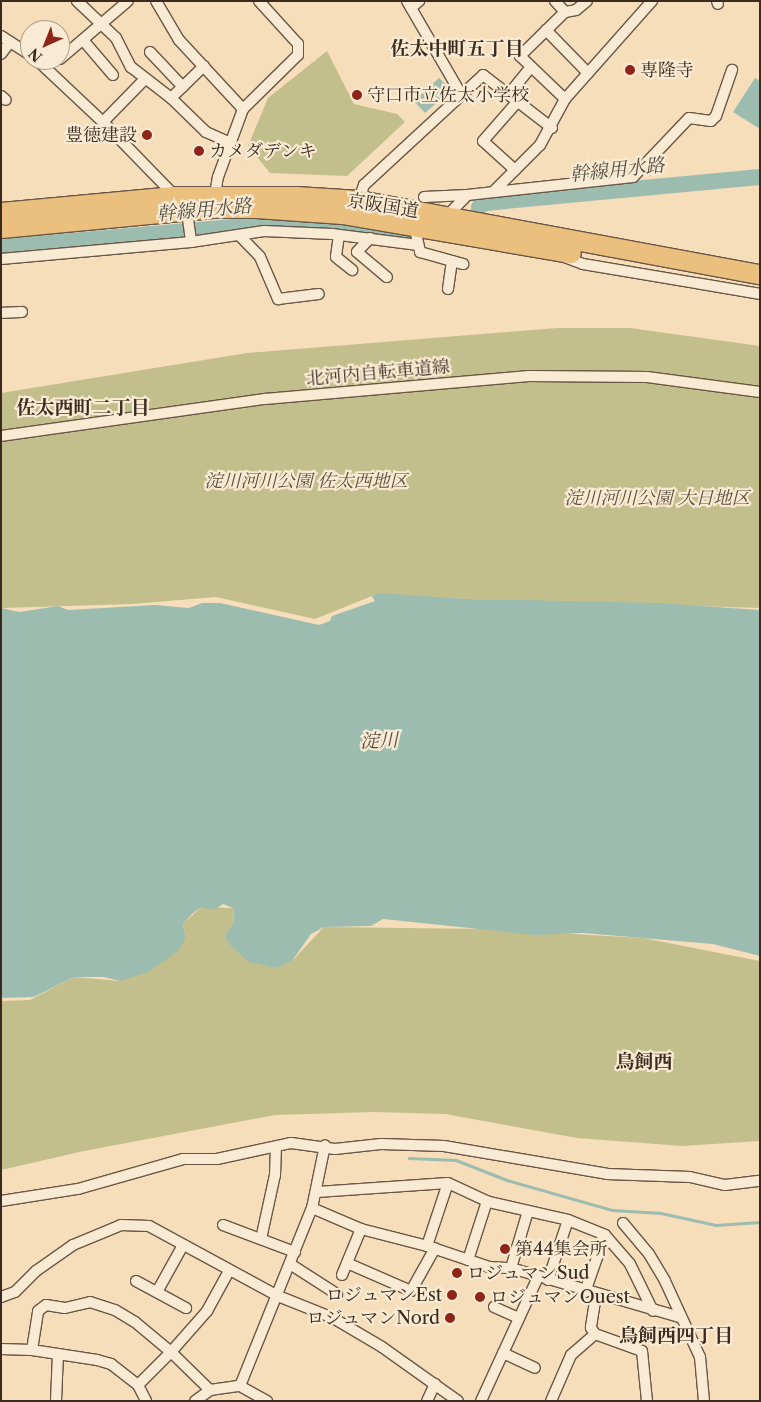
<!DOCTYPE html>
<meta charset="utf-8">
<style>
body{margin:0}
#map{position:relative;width:761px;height:1402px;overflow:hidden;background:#f6debb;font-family:"Libre Caslon Text","Noto Serif JP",serif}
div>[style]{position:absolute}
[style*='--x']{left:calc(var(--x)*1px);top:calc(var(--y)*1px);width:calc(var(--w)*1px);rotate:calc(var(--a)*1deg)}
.green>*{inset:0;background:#c3bf8c}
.water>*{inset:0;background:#9dbcb0}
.stream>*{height:2.5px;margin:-1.25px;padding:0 1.25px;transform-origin:1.25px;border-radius:1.25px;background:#9dbcb0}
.river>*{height:16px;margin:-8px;padding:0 8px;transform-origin:8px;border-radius:8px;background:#9dbcb0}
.roads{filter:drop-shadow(1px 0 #695746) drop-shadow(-1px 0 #695746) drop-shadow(0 1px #695746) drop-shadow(0 -1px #695746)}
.street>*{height:10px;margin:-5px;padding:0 5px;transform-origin:5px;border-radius:5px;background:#f9ead3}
.highway>*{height:19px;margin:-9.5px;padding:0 9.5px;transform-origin:9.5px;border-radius:9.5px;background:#ebbf7e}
.dots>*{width:14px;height:14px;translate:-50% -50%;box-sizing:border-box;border:2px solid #f9ead3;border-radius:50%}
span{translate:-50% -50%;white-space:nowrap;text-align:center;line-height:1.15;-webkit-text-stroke:4.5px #f9ead3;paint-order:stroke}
.poi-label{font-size:18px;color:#3a2a1f}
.left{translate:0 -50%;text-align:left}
.right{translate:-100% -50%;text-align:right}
.street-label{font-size:18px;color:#3a2a1f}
.park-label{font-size:18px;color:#5c4f3a;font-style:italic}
.neighbourhood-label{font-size:19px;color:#3a2a1f;font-weight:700}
.water-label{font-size:19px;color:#534e43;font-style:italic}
.frame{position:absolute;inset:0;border:2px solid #3a2a1f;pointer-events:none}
.north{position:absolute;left:20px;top:20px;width:50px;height:50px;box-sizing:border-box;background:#f9ead3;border:1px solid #ad9d8b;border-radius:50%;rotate:224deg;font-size:14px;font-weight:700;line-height:20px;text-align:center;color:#3a2a1f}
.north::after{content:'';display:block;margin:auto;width:18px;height:22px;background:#8f2418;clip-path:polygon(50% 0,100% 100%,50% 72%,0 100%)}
</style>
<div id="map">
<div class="green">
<div style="clip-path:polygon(327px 51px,354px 104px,397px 114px,405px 122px,347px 176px,270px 173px,248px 146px,268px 98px)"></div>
<div style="clip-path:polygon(557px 328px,630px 328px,760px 346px,760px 608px,372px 596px,315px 619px,216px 597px,132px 604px,1px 608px,1px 393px,247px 353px)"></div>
<div style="clip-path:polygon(201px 907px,233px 908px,234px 922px,292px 961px,324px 927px,484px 929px,643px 938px,760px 961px,760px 1141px,682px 1146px,577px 1138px,445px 1114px,375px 1112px,275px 1115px,84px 1151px,1px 1170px,1px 1001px,30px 1000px,74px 977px,120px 981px,186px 937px,183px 924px)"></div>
</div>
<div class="water">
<div style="clip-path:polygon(439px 78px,451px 90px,425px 113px,414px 101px)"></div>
<div style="clip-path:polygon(755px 78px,760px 81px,760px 129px,733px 112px)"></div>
<div style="clip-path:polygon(380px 593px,467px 599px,658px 603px,760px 610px,760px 956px,713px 944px,583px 933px,535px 935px,383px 919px,371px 926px,324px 927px,311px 934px,292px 961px,277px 968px,249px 962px,230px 945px,225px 936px,234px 922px,233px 908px,223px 904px,214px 910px,201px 907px,192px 914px,183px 924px,186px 937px,179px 950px,149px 972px,120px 981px,104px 977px,74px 977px,34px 997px,1px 998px,1px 608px,19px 612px,58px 606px,68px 610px,155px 605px,189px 608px,202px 603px,220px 603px,319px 625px,330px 621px,332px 616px,375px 601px,372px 596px)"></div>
</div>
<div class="stream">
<div style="--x:409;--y:1158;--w:47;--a:2.4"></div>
<div style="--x:456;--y:1160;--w:55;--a:21.4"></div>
<div style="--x:507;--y:1180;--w:109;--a:15.9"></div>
<div style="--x:612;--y:1210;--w:49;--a:3.5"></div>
<div style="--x:661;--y:1213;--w:56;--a:12.3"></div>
<div style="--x:716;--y:1225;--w:44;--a:-3.9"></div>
</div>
<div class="river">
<div style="--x:479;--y:207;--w:7;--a:-34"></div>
<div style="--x:485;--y:203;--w:276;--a:-5.4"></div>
<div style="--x:1;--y:247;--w:257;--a:-4.9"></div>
<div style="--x:257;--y:225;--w:70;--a:1.6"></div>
<div style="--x:327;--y:227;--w:85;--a:7.5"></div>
</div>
<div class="roads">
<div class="street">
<div style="--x:77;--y:1;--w:54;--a:43.5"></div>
<div style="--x:116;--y:38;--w:33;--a:63"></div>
<div style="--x:131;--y:67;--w:51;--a:37.8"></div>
<div style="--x:171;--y:98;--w:49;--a:44.2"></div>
<div style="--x:206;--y:132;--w:27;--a:24"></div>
<div style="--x:156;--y:1;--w:45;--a:59.5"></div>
<div style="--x:179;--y:40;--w:94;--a:47.2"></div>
<div style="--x:407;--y:1;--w:108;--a:59.9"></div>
<div style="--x:555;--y:1;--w:15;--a:48"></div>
<div style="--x:717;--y:1;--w:3;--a:72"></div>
<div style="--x:411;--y:8;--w:11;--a:-41"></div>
<div style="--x:546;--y:30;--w:60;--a:45.7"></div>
<div style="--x:1;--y:36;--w:35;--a:33"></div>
<div style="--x:83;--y:40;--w:46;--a:49.4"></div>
<div style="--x:150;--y:52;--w:48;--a:46.7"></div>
<div style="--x:1;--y:54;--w:15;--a:-53"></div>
<div style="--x:60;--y:59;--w:89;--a:-40.5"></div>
<div style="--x:37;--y:60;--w:91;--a:43.2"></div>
<div style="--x:103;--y:122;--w:103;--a:45.8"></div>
<div style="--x:509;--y:94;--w:35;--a:-51"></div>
<div style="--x:1;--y:96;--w:6;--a:39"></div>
<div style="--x:171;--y:98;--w:46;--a:-44.1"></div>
<div style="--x:565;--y:99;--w:62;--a:-136.3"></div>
<div style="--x:520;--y:56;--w:63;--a:-44.4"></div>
<div style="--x:565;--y:12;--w:11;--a:-10"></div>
<div style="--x:576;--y:10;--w:14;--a:-39"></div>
<div style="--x:103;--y:122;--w:60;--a:-45.7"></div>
<div style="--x:515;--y:170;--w:43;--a:-137.8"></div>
<div style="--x:483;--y:141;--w:53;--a:-48.8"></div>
<div style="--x:494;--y:191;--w:65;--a:-45"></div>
<div style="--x:540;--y:145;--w:52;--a:-61.5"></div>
<div style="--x:565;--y:99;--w:131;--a:-48.4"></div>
<div style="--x:215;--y:195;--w:18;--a:-81"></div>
<div style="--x:218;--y:177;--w:72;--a:-69.8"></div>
<div style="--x:243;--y:109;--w:77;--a:-44.5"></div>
<div style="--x:298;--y:55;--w:11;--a:-90"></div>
<div style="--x:298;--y:44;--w:58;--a:-132.2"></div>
<div style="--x:424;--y:197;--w:43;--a:-2.7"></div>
<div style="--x:359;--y:200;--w:16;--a:-72"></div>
<div style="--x:364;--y:185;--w:162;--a:-42.7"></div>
<div style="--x:483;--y:75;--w:87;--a:37.5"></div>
<div style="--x:184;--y:207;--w:6;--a:59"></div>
<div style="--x:187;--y:212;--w:30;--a:82"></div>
<div style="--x:446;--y:217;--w:30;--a:-46"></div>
<div style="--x:467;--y:195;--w:167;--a:-6.2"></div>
<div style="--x:633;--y:177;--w:81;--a:-46.5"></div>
<div style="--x:689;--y:118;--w:22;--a:8"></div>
<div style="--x:711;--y:121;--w:7;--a:-45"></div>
<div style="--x:716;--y:116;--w:49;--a:-70.8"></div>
<div style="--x:414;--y:225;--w:28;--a:77"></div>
<div style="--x:420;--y:252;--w:45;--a:15.6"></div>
<div style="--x:239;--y:235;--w:30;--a:46"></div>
<div style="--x:260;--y:257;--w:46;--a:66.8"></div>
<div style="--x:278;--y:299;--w:41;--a:-7"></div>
<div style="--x:339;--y:235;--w:22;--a:98"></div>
<div style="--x:336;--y:257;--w:21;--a:39"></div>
<div style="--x:370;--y:238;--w:19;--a:133"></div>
<div style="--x:357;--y:252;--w:39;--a:40"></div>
<div style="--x:562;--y:256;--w:22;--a:21"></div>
<div style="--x:583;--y:264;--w:180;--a:9.6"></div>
<div style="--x:1;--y:259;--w:191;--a:-5.1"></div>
<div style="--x:191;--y:242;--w:74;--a:-8.6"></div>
<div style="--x:264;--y:231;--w:68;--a:2.5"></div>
<div style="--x:332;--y:234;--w:87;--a:7.3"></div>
<div style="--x:448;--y:289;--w:28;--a:-82"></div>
<div style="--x:1;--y:313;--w:21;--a:-3"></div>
<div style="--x:1;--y:436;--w:267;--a:-8"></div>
<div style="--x:265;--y:399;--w:265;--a:-5"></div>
<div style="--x:529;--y:376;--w:118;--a:0.5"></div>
<div style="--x:647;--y:377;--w:114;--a:7.6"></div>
<div style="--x:317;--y:1192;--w:131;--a:-3.9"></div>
<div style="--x:1;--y:1201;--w:78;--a:-8.9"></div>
<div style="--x:78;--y:1189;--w:109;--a:-15.9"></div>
<div style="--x:183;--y:1159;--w:34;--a:0"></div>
<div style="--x:217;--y:1159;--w:76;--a:-12.2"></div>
<div style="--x:291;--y:1143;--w:44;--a:7.8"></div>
<div style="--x:335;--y:1149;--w:46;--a:-6.2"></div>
<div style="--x:381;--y:1144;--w:63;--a:1.8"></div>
<div style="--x:444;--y:1146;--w:165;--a:9.7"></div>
<div style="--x:607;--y:1174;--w:83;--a:2.1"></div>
<div style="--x:690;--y:1177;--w:36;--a:13"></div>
<div style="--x:725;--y:1185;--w:35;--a:-7"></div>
<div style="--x:312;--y:1208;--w:53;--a:23.2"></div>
<div style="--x:361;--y:1229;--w:68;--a:14.4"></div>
<div style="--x:427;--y:1246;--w:65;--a:18.7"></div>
<div style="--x:489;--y:1267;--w:22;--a:3"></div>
<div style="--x:511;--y:1268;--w:176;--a:16.2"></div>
<div style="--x:623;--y:1223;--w:40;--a:50"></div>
<div style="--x:649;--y:1254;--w:31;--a:59"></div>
<div style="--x:665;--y:1281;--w:84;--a:65.3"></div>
<div style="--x:700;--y:1357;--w:44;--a:84.8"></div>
<div style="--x:223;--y:1225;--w:77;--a:20.6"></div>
<div style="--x:261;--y:1239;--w:66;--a:-77.7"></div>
<div style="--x:275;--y:1175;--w:26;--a:-88"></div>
<div style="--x:427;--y:1246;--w:66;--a:-71.6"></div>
<div style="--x:448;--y:1183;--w:45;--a:24.9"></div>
<div style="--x:489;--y:1202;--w:81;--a:12.8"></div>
<div style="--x:568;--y:1220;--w:40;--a:22"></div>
<div style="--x:605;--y:1235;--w:38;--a:49"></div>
<div style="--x:630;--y:1264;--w:52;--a:63.9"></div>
<div style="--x:468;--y:1260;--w:62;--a:-72.1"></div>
<div style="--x:347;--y:1263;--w:70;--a:23.6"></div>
<div style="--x:411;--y:1291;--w:49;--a:-60.8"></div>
<div style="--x:290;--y:1264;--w:56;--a:32.6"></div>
<div style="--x:511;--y:1268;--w:59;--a:-73.4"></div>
<div style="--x:342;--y:1275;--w:50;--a:-67.6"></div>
<div style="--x:548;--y:1280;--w:63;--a:-71.6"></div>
<div style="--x:136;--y:1281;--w:57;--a:28.4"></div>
<div style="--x:157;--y:1292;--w:54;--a:-61"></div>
<div style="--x:585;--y:1292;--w:60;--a:-70.7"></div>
<div style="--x:596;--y:1295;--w:33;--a:99"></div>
<div style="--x:591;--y:1328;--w:7;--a:56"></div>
<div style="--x:595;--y:1334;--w:50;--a:19.9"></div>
<div style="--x:642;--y:1351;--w:50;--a:84.3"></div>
<div style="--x:1;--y:1297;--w:15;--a:-20"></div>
<div style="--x:15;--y:1292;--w:30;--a:-45"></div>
<div style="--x:36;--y:1271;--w:45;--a:-35.1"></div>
<div style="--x:73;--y:1245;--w:52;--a:-22.6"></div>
<div style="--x:121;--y:1225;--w:28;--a:2"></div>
<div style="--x:149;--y:1226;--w:147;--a:28.5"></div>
<div style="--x:278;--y:1296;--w:59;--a:21.8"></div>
<div style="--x:333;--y:1318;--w:57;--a:30.6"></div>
<div style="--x:382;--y:1347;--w:93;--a:35.4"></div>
<div style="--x:494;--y:1307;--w:27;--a:24"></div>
<div style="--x:1;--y:1349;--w:31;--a:2"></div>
<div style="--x:32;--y:1350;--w:66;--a:8.7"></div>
<div style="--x:97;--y:1360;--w:15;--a:16"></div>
<div style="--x:111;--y:1364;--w:34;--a:38"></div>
<div style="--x:138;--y:1385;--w:47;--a:-45"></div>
<div style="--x:171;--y:1352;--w:54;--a:44.3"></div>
<div style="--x:32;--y:1350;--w:39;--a:-81"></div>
<div style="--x:38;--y:1311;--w:10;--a:-37"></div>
<div style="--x:46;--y:1305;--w:19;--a:9"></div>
<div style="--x:65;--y:1308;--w:26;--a:-13"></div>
<div style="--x:90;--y:1302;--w:26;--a:18"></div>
<div style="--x:115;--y:1310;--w:23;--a:31"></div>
<div style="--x:135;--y:1322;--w:47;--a:39.8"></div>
<div style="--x:171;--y:1352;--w:55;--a:-48.7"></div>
<div style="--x:207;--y:1311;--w:46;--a:-61.2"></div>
<div style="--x:503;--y:1353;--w:35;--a:25"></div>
<div style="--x:138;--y:1385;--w:18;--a:63"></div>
<div style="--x:240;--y:1386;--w:192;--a:-68"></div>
<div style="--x:312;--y:1208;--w:64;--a:-78.3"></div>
<div style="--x:56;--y:1401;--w:47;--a:-87.6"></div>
<div style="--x:195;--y:1401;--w:19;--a:-36"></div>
<div style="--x:210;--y:1390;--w:30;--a:-8"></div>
<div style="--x:240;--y:1386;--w:31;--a:29"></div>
<div style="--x:427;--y:1401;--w:19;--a:-65"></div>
<div style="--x:481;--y:1401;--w:136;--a:-65.3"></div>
<div style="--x:551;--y:1401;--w:50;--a:-66.5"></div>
<div style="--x:571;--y:1355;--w:32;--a:-41"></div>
</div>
<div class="highway">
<div style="--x:1;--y:212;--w:174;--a:-5.3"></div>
<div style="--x:174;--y:196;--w:122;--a:0"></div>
<div style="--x:296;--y:196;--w:63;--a:3.6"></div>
<div style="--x:359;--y:200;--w:408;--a:10.5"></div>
<div style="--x:1;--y:228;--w:212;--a:-5.4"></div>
<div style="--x:212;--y:208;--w:44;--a:0"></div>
<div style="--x:256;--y:208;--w:86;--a:4"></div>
<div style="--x:342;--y:214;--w:232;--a:9.7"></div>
</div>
</div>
<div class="dots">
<div style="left:630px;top:70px;background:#8f2418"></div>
<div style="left:357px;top:95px;background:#8f2418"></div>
<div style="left:147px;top:135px;background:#8f2418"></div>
<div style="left:199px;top:151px;background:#8f2418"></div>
<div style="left:505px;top:1249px;background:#8f2418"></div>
<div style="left:457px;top:1273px;background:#8f2418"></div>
<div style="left:452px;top:1295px;background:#8f2418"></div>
<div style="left:480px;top:1297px;background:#8f2418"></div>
<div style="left:450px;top:1318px;background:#8f2418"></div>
</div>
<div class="poi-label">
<span class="left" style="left:640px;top:70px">専隆寺</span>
<span class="left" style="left:367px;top:95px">守口市立佐太小学校</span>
<span class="right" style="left:137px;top:135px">豊徳建設</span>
<span class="left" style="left:209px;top:151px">カメダデンキ</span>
<span class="left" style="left:515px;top:1249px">第44集会所</span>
<span class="left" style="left:467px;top:1273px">ロジュマンSud</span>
<span class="right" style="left:442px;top:1295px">ロジュマンEst</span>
<span class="left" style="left:490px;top:1297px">ロジュマンOuest</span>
<span class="right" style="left:440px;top:1318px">ロジュマンNord</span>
</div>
<div class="street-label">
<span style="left:383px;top:206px;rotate:9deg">京阪国道</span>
<span style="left:378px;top:373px;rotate:-5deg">北河内自転車道線</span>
</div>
<div class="park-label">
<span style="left:306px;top:481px">淀川河川公園 佐太西地区</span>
<span style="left:657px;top:498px">淀川河川公園 大日地区</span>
</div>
<div class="neighbourhood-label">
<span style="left:457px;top:49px">佐太中町五丁目</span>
<span style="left:83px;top:408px">佐太西町二丁目</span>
<span style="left:644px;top:1062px">鳥飼西</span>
<span style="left:676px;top:1336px">鳥飼西四丁目</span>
</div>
<div class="water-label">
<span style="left:617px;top:170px;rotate:-6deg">幹線用水路</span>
<span style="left:204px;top:210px;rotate:-5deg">幹線用水路</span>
<span style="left:379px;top:741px;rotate:-2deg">淀川</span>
</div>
<div class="frame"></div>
<div class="north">N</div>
</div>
